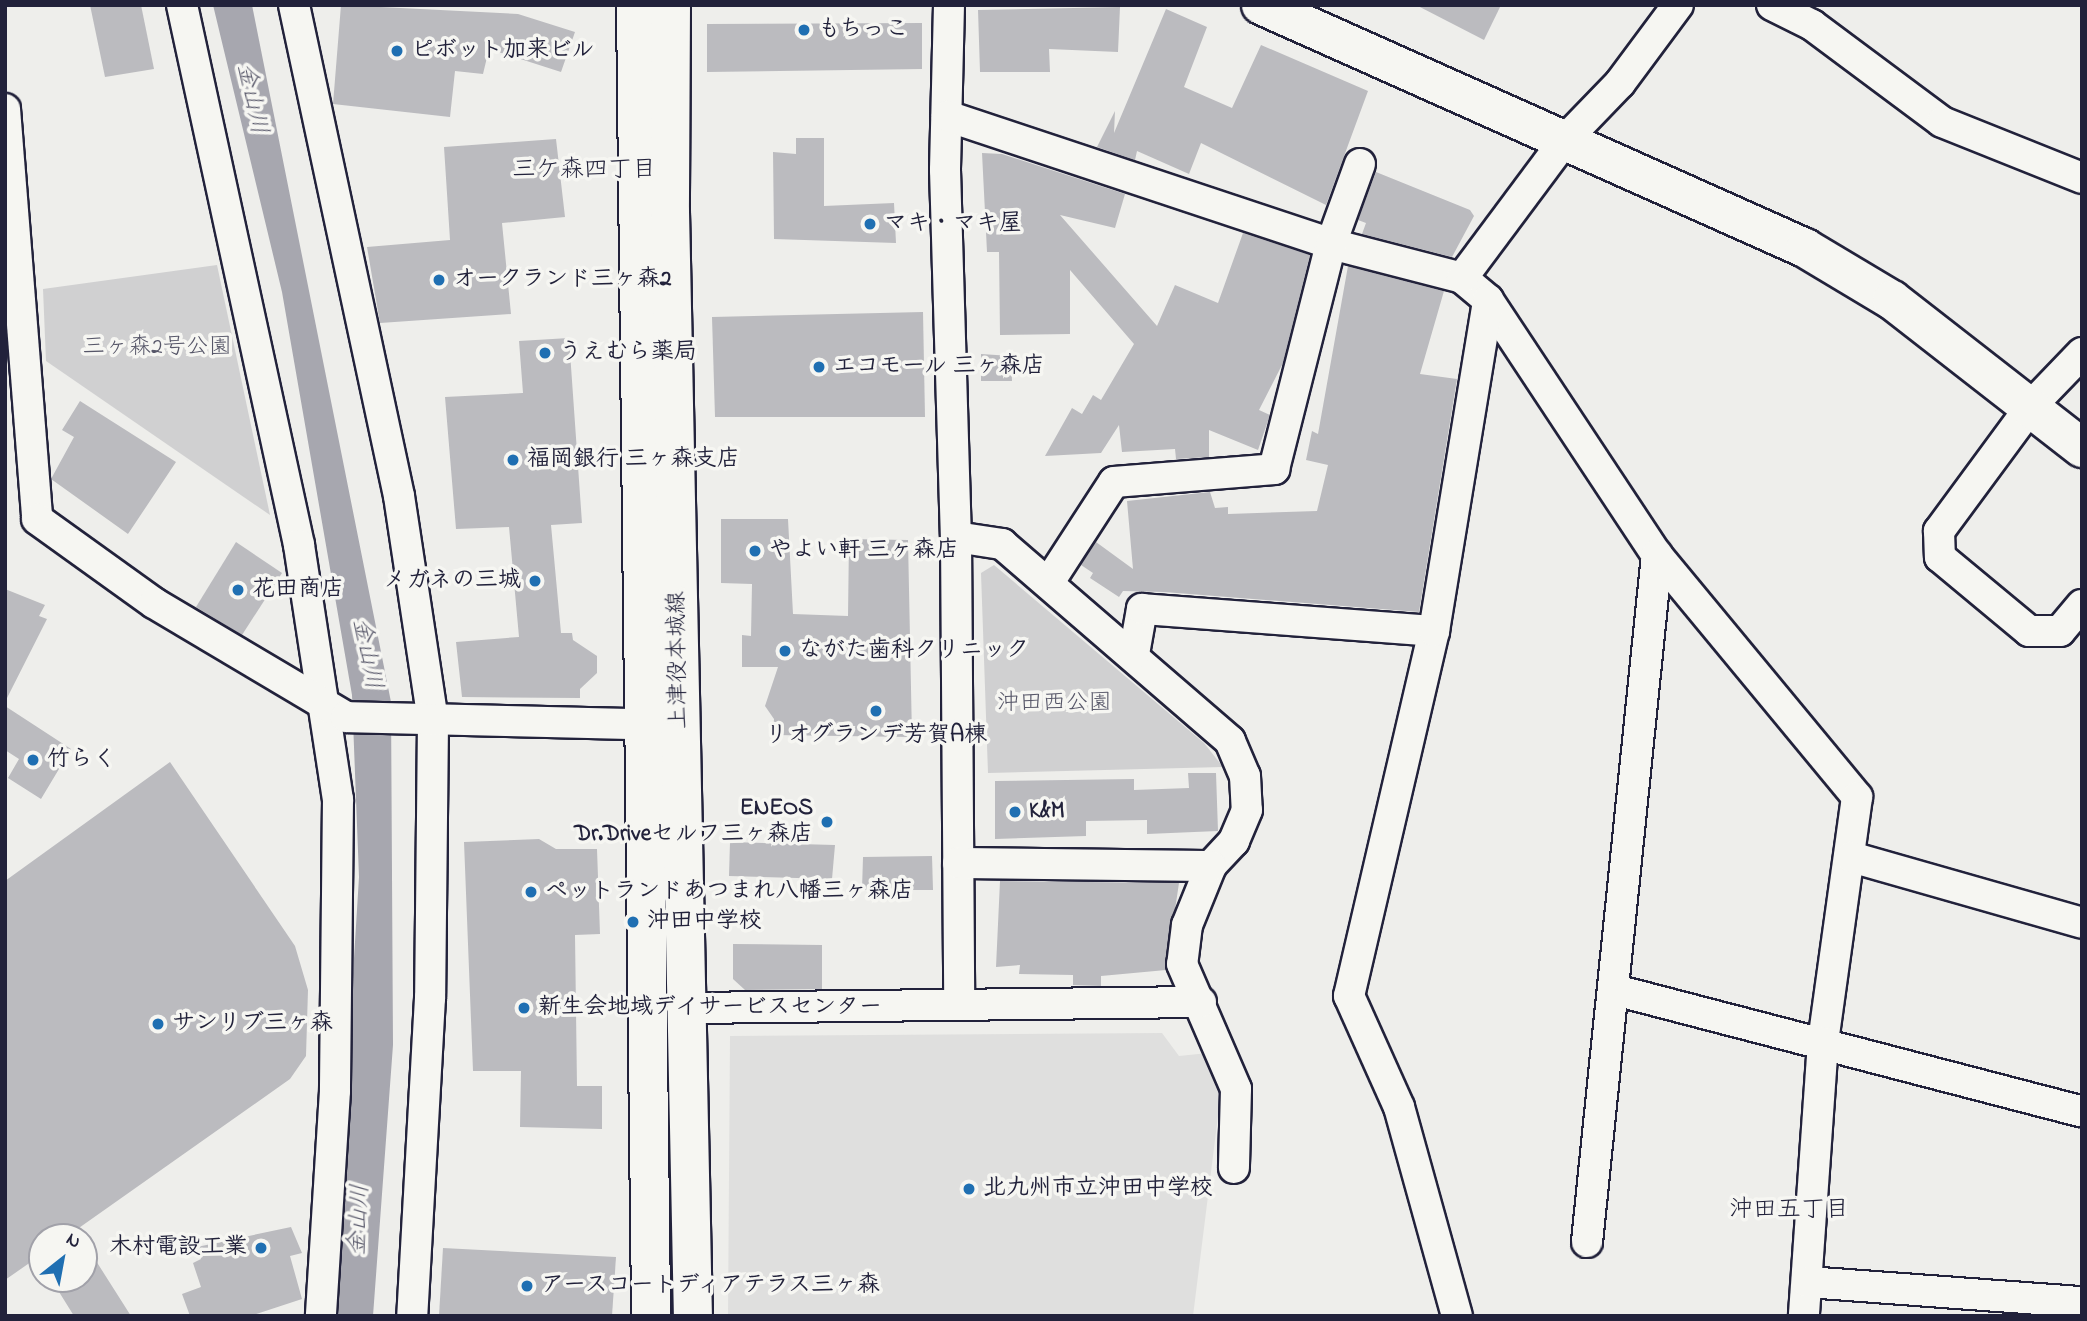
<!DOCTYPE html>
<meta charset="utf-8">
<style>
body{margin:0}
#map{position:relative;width:2087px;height:1321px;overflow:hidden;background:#eeeeeb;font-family:"Indie Flower","Klee One",sans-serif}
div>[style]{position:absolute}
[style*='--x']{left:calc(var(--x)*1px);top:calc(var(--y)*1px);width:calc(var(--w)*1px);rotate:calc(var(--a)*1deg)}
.built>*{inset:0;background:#dfdfde}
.green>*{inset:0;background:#d0d0d1}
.water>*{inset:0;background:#a7a7af}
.building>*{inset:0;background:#bbbbbf}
.roads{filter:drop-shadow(2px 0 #22223b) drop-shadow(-2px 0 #22223b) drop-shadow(0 2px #22223b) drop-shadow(0 -2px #22223b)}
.minor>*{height:30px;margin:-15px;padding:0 15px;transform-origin:15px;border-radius:15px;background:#f6f6f2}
.tertiary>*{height:38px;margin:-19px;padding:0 19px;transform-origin:19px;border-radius:19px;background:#f6f6f2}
.dots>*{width:19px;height:19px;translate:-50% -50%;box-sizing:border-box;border:4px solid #f6f6f2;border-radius:50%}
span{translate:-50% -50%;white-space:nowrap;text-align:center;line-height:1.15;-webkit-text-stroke:7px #f6f6f2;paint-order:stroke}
.poi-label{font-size:23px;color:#22223b;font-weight:700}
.left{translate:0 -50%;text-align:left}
.right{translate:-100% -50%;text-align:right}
.park-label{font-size:23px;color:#565668}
.street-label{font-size:23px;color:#22223b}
.water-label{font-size:24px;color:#575769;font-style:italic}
.neighbourhood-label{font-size:24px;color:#22223b}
.frame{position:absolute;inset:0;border:7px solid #22223b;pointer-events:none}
.north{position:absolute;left:28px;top:1223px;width:70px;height:70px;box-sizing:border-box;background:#f6f6f2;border:2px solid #a1a1a9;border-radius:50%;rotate:31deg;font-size:19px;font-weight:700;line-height:28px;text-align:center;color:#22223b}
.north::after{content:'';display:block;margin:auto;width:24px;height:32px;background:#1f6fb2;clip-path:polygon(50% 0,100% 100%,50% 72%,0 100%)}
</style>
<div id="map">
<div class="built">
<div style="clip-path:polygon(1162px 1033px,1179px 1056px,1208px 1053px,1221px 1092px,1193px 1316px,728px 1316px,730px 1036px)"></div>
</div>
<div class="green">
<div style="clip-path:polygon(217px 265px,270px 515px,46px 361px,43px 289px)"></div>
<div style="clip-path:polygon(994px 565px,1204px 743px,1223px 767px,988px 773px,981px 573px)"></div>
</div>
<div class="water">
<div style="clip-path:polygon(213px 5px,252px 5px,391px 702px,393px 1045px,373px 1316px,332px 1316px,359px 877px,352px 695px,282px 292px)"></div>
</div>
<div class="building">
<div style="clip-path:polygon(90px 5px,141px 5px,154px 69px,105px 77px)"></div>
<div style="clip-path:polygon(341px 5px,518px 14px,575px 32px,561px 72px,489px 49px,483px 74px,455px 71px,450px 117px,333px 104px)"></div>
<div style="clip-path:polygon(1416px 5px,1501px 5px,1484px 40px)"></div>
<div style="clip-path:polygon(1120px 7px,1118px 52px,1049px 49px,1050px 72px,980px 72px,978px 10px)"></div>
<div style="clip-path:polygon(1166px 9px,1207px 27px,1184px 87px,1232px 108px,1261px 45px,1368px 91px,1326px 205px,1201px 143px,1189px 174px,1137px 151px,1135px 160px,1097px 147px,1115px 111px,1114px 133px)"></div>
<div style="clip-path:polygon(922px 23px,922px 69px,707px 72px,707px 24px)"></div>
<div style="clip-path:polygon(796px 138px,824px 138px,824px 206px,894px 203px,896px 243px,774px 239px,773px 152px,796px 154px)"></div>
<div style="clip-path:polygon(556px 139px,565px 217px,502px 223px,511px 314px,380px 323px,367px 247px,450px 240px,444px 147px)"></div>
<div style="clip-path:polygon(982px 153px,1002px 154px,1125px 194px,1115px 228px,1060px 215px,1157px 326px,1175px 285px,1218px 303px,1243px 233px,1310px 255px,1283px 363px,1259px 410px,1270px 415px,1258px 450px,1209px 430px,1209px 457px,1176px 459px,1175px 449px,1122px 452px,1119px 425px,1101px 453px,1045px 456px,1072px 408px,1082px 414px,1093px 395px,1101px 400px,1134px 344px,1070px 270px,1070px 334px,1000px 335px,999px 252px,987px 252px)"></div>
<div style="clip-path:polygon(1376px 172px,1470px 210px,1474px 216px,1452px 257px,1362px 234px,1366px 223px,1358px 220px)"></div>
<div style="clip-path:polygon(1348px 266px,1444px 291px,1420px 374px,1457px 379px,1419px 612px,1164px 592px,1123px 591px,1119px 597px,1090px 578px,1093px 573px,1081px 565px,1096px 542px,1133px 569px,1127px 501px,1210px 492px,1215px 508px,1228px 507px,1228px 514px,1317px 511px,1328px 465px,1306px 460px,1312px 431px,1318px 434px)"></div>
<div style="clip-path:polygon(923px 312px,925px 417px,715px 417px,712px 317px)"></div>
<div style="clip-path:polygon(569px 338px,582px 523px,551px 525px,561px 633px,572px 633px,573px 640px,597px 656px,597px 673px,580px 689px,580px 698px,462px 697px,456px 642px,519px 637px,509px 527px,456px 529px,445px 397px,523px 393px,519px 341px)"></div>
<div style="clip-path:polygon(981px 354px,1011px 356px,1012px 381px,981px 381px)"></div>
<div style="clip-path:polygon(80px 401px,176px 462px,128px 534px,51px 479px,74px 437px,62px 430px)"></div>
<div style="clip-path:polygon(721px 519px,788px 519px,793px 614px,848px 616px,849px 539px,908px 540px,912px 737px,773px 735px,774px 719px,765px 706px,778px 667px,742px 667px,742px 635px,751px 636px,752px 584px,721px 583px)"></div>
<div style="clip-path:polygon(236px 542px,282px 573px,242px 635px,196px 607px)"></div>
<div style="clip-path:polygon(5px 589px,45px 605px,39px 616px,47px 619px,5px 702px)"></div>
<div style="clip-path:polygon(5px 706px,71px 749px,41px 799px,8px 778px,19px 759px,5px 750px)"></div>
<div style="clip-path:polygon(170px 762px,295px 946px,308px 990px,306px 1056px,290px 1079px,76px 1230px,81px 1237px,42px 1237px,42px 1263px,38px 1257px,5px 1280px,5px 881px)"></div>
<div style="clip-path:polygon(1188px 773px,1216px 773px,1218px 831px,1147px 834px,1147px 820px,1086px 821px,1086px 836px,995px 839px,995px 781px,1134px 779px,1134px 790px,1189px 788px)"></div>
<div style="clip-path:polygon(539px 839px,556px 849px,597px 849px,600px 934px,575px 935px,577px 1086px,602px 1086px,602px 1129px,520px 1127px,521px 1071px,473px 1071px,464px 842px)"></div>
<div style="clip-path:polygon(730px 842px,835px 845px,832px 879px,729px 876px)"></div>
<div style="clip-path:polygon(932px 856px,933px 890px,862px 890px,863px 857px)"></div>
<div style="clip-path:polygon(1000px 881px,1179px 883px,1166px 970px,1101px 976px,1101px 986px,1073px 985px,1073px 975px,1019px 974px,1020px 965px,996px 967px)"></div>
<div style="clip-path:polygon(733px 944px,822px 945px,822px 989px,745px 990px,733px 979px)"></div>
<div style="clip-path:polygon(291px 1227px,302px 1253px,290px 1256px,302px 1299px,250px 1316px,190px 1316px,182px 1294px,201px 1287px,193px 1263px,201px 1259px,197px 1247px)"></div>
<div style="clip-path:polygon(84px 1242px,131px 1316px,74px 1316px,51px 1279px,84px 1279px)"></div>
<div style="clip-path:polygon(443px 1248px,616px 1257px,612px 1316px,439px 1316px)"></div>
</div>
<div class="roads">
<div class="minor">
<div style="--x:182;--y:5;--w:553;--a:77.77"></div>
<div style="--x:299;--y:545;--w:257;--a:81.3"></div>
<div style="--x:338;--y:799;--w:292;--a:90.6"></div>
<div style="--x:335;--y:1091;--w:225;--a:93.6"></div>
<div style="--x:294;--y:5;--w:502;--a:77.93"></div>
<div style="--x:399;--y:496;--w:229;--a:81.4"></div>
<div style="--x:433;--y:722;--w:276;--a:90.6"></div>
<div style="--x:430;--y:998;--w:319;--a:93.2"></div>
<div style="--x:949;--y:5;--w:165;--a:91.4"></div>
<div style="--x:945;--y:170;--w:367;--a:88.3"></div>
<div style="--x:956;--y:537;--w:464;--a:89.6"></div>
<div style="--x:1772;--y:5;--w:45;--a:26.6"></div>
<div style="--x:1812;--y:25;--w:162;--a:36.7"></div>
<div style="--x:1942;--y:122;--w:151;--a:21.8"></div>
<div style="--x:5;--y:109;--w:411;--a:85.5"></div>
<div style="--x:37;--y:519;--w:144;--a:35.7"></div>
<div style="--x:154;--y:603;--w:223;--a:30.7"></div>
<div style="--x:346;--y:717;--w:320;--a:1.4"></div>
<div style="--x:947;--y:116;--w:405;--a:18.4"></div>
<div style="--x:1331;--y:244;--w:135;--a:14.5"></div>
<div style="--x:1462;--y:278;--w:34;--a:40"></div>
<div style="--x:1488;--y:300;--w:306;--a:56.5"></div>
<div style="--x:1657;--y:555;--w:314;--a:50.4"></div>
<div style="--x:1857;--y:797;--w:247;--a:97.9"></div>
<div style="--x:1823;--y:1042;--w:275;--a:94"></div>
<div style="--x:1462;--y:278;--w:172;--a:-53.3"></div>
<div style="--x:1565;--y:140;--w:79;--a:-46"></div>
<div style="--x:1620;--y:83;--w:97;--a:-53.4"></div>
<div style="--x:2082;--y:353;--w:72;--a:133.9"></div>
<div style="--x:2032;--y:405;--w:157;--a:126.4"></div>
<div style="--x:1939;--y:531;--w:26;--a:88"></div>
<div style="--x:1940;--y:557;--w:116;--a:39.7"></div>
<div style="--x:2029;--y:631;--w:31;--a:0"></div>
<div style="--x:2060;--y:631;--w:34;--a:-50"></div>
<div style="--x:956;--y:537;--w:47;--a:8.7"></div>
<div style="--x:1002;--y:544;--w:301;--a:40.8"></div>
<div style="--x:1230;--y:741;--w:38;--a:67"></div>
<div style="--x:1245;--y:776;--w:34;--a:87"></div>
<div style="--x:1247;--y:810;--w:34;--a:113"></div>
<div style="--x:1234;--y:841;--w:34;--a:133"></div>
<div style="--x:1211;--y:866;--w:64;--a:112.1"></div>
<div style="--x:1187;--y:925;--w:39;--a:97"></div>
<div style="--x:1182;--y:964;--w:136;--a:66.6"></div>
<div style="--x:1236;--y:1089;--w:79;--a:91.5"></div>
<div style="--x:1049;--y:582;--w:119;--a:-57"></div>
<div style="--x:1114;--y:482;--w:161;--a:-4.6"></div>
<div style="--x:1274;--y:469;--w:232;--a:-75.8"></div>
<div style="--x:1331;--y:244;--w:85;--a:-70.1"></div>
<div style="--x:1134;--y:654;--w:46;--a:-79.9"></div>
<div style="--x:1142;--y:609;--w:293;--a:4.3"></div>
<div style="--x:1851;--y:857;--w:240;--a:15.9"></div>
<div style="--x:958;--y:863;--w:253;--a:0.7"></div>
<div style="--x:1615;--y:990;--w:483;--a:14.6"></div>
<div style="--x:689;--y:1008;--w:512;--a:-0.67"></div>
<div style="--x:1587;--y:1242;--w:691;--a:-84.18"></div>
<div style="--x:1807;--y:1282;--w:276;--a:4.2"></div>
<div style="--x:1457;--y:1316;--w:217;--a:-105.5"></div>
<div style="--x:1399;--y:1107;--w:122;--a:-114.2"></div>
<div style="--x:1349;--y:996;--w:375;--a:-76.9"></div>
<div style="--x:1434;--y:631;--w:335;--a:-80.7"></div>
</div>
<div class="tertiary">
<div style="--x:636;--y:5;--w:1311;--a:89.34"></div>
<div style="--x:671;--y:5;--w:207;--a:90.3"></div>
<div style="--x:670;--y:212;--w:1104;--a:88.81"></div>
<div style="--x:1261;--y:5;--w:596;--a:24.07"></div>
<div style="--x:1805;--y:248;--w:101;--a:30.9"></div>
<div style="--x:1892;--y:300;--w:241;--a:37.9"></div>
</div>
</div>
<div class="dots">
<div style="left:804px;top:30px;background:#1f6fb2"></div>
<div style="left:397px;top:51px;background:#1f6fb2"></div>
<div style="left:870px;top:224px;background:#1f6fb2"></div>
<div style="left:439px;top:280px;background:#1f6fb2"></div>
<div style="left:545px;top:353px;background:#1f6fb2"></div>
<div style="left:819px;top:367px;background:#1f6fb2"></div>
<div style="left:513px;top:460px;background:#1f6fb2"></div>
<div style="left:755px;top:551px;background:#1f6fb2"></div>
<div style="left:535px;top:581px;background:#1f6fb2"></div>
<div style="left:238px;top:590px;background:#1f6fb2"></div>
<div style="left:785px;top:651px;background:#1f6fb2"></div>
<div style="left:876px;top:711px;background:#1f6fb2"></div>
<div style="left:33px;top:760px;background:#1f6fb2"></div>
<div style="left:1015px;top:812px;background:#1f6fb2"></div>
<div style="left:827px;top:822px;background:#1f6fb2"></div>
<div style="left:531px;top:892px;background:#1f6fb2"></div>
<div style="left:633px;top:922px;background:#1f6fb2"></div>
<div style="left:524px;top:1008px;background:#1f6fb2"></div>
<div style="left:158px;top:1024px;background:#1f6fb2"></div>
<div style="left:969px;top:1189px;background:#1f6fb2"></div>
<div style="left:261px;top:1248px;background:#1f6fb2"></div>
<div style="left:527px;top:1286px;background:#1f6fb2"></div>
</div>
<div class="poi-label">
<span class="left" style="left:818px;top:30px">もちっこ</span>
<span class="left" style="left:411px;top:51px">ピボット加来ビル</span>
<span class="left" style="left:884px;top:224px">マキ・マキ屋</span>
<span class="left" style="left:453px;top:280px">オークランド三ヶ森2</span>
<span class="left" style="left:559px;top:353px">うえむら薬局</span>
<span class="left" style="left:833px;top:367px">エコモール 三ヶ森店</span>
<span class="left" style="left:527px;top:460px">福岡銀行 三ヶ森支店</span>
<span class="left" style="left:769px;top:551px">やよい軒 三ヶ森店</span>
<span class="right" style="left:521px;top:581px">メガネの三城</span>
<span class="left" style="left:252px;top:590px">花田商店</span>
<span class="left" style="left:799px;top:651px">ながた歯科クリニック</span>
<span style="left:876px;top:736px">リオグランデ芳賀A棟</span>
<span class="left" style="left:47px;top:760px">竹らく</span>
<span class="right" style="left:813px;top:822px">ENEOS<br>Dr.Driveセルフ三ヶ森店</span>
<span class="left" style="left:1029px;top:812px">K&amp;M</span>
<span class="left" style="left:545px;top:892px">ペットランドあつまれ八幡三ヶ森店</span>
<span class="left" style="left:647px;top:922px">沖田中学校</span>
<span class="left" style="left:538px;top:1008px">新生会地域デイサービスセンター</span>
<span class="left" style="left:172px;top:1024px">サンリブ三ヶ森</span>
<span class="left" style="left:983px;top:1189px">北九州市立沖田中学校</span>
<span class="right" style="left:247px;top:1248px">木村電設工業</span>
<span class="left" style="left:541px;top:1286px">アースコートディアテラス三ヶ森</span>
</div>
<div class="park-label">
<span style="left:157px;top:348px">三ヶ森2号公園</span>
<span style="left:1054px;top:704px">沖田西公園</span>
</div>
<div class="street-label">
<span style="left:679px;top:660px;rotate:-91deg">上津役本城線</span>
</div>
<div class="water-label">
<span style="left:251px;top:99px;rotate:78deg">金山川</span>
<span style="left:366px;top:654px;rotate:79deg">金山川</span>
<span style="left:360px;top:1220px;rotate:-87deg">金山川</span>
</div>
<div class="neighbourhood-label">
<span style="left:584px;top:171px">三ケ森四丁目</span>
<span style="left:1789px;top:1211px">沖田五丁目</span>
</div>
<div class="frame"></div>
<div class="north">N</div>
</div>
